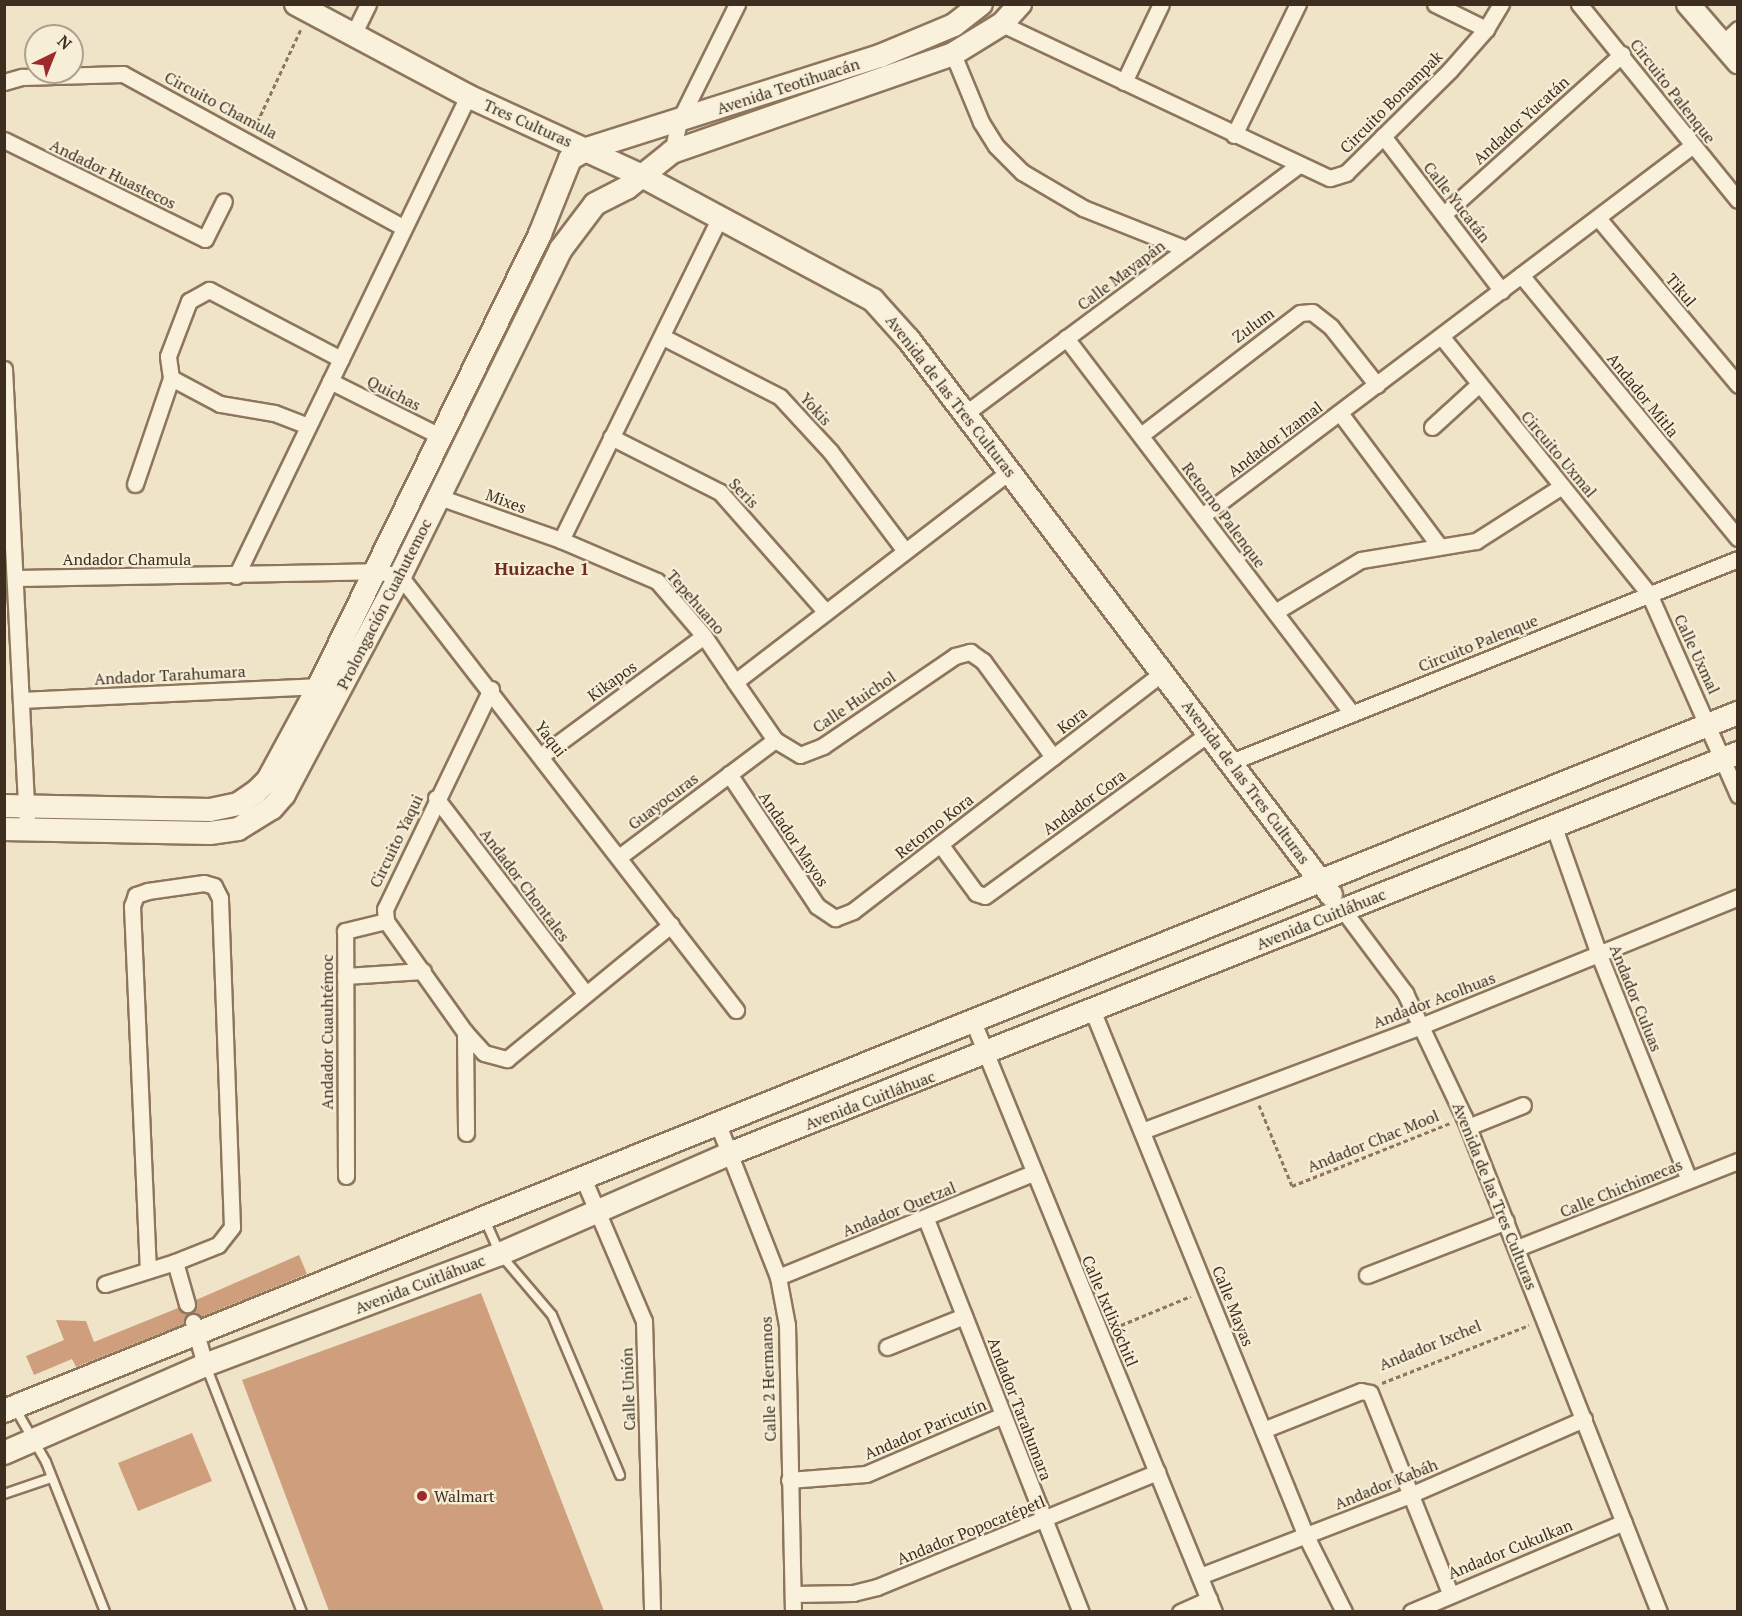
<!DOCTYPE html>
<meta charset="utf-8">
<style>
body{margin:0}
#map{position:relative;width:1742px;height:1616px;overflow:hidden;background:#f0e4c8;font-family:"PT Serif",serif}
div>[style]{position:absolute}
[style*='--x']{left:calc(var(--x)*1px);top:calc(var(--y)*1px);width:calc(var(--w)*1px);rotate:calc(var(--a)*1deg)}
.building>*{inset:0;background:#cf9f7d}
.path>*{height:3px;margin-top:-1.5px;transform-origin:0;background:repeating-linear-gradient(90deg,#8d765c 0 4.5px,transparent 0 7.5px)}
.roads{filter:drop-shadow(2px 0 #8d765c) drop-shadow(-2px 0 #8d765c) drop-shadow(0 2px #8d765c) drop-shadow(0 -2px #8d765c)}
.lane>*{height:8px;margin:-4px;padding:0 4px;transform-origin:4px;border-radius:4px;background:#faf1dc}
.street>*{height:15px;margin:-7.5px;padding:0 7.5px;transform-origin:7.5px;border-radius:7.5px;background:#faf1dc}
.secondary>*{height:22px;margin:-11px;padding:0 11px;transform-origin:11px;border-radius:11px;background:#faf1dc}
.dots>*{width:16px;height:16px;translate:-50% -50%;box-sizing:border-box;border:3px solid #f7eed8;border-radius:50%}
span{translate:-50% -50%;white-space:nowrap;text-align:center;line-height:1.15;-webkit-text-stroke:4.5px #f7eed8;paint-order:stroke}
.street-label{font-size:16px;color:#3d2e20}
.poi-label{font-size:16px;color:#3d2e20}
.left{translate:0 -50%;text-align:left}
.neighbourhood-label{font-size:18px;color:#6b2e1e;font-weight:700}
.frame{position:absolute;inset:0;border:6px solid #3d2e20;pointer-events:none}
.north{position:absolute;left:24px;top:24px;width:60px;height:60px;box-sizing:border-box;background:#f7eed8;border:2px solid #ada18e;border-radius:50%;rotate:43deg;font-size:16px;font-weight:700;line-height:24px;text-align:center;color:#3d2e20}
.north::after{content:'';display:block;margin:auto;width:21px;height:27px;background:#9e2a2b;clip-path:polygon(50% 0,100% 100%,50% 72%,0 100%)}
</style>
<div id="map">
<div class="building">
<div style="clip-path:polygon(299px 1255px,307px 1274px,201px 1317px,191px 1313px,196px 1300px)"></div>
<div style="clip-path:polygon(481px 1293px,604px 1611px,329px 1611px,242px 1380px)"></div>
<div style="clip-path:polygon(178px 1308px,189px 1313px,184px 1324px,76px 1367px,72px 1359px,34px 1375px,26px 1356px,64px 1340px,56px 1320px,86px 1321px,94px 1342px)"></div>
<div style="clip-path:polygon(192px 1433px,212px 1481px,138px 1511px,118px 1463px)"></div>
</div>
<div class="path">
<div style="--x:254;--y:129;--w:110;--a:-64.8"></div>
<div style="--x:1259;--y:1105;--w:87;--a:67.8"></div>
<div style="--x:1292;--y:1186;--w:170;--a:-21.7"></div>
<div style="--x:1114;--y:1328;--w:83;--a:-22.6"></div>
<div style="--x:1382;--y:1383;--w:158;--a:-21.5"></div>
</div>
<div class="roads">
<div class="lane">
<div style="--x:485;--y:1220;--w:37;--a:66"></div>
<div style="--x:500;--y:1254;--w:80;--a:49.6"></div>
<div style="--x:552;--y:1315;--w:174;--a:67"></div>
<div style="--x:206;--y:1366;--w:264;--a:68.7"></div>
<div style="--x:15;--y:1408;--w:62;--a:60.1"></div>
<div style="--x:46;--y:1462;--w:161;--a:68.5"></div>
<div style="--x:4;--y:1494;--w:50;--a:-18.8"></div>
</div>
<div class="street">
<div style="--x:1435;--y:4;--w:57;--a:26.1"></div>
<div style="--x:1579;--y:4;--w:252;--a:51"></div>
<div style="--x:1002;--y:24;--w:362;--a:25.2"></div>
<div style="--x:1330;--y:178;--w:17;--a:-17"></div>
<div style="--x:1346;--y:173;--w:146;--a:-44.7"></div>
<div style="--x:1450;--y:70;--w:55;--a:-48.7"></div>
<div style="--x:1486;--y:29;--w:29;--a:-59"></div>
<div style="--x:354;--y:33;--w:32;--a:-64"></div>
<div style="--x:1722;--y:44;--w:22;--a:-43"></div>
<div style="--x:953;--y:54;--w:74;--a:67.6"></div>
<div style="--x:981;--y:122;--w:28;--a:58"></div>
<div style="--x:996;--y:146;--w:37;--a:45"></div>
<div style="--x:1022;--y:172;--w:71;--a:30.5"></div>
<div style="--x:1083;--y:208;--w:111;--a:21.7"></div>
<div style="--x:4;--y:82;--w:19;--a:-16"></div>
<div style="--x:22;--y:77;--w:101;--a:-1.7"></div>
<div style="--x:123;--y:74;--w:320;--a:28.7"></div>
<div style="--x:1124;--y:82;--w:86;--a:-64.6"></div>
<div style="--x:1234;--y:135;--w:146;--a:-64"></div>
<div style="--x:1383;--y:136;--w:195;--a:52.5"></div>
<div style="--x:4;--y:140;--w:224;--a:26.2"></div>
<div style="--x:205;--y:239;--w:42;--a:-63.4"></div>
<div style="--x:672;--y:152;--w:32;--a:-77"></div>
<div style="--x:679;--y:121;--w:131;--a:-63.6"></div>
<div style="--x:1445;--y:213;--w:238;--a:-41.9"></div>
<div style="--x:1598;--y:218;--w:218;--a:50"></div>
<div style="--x:719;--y:219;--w:358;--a:116.2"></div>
<div style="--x:561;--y:540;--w:104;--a:23.1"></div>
<div style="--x:657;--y:581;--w:72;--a:49.5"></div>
<div style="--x:704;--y:636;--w:55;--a:56"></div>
<div style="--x:735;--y:682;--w:345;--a:-37.5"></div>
<div style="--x:1521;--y:275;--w:341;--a:50.5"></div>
<div style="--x:1441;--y:336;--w:331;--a:51.1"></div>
<div style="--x:1649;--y:594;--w:220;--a:66.1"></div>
<div style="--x:663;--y:337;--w:131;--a:27.1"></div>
<div style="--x:780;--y:397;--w:74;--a:47.2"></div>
<div style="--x:830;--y:451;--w:125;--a:53.1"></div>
<div style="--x:1066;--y:338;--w:472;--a:52.7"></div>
<div style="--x:4;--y:369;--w:461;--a:87.1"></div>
<div style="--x:330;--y:381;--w:125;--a:26.6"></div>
<div style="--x:966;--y:413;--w:415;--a:-36.7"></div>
<div style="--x:1340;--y:413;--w:166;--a:53.3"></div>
<div style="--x:308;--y:426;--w:36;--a:-159"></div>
<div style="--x:274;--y:413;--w:55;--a:-170.5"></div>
<div style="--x:220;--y:404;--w:55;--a:-152"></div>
<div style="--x:171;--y:378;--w:22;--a:-98"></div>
<div style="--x:168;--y:356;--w:59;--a:-69.1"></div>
<div style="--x:189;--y:301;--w:23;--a:-29"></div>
<div style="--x:209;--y:290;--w:149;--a:27.6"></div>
<div style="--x:1432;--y:427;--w:62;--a:-42.4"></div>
<div style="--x:1141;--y:435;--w:200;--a:-37.5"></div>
<div style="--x:1300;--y:313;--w:12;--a:-5"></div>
<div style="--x:1312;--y:312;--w:24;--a:38"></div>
<div style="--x:1331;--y:327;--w:74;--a:51.6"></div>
<div style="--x:611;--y:437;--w:122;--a:26.8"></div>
<div style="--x:720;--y:492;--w:157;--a:48.6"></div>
<div style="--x:135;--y:484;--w:112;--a:-71.2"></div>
<div style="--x:439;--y:497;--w:129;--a:19.4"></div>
<div style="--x:1202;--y:516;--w:615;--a:-37.07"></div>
<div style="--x:236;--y:576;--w:533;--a:-64.2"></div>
<div style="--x:18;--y:578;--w:357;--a:-1.1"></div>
<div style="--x:375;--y:571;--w:25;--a:11"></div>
<div style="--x:400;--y:576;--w:549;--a:52.25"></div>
<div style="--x:1275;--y:612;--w:100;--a:-31.2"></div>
<div style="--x:1361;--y:560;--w:117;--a:-9.4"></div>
<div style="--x:1476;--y:541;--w:102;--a:-32.6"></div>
<div style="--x:735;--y:682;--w:70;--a:55.4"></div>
<div style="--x:775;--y:740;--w:29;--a:31"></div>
<div style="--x:800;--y:755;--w:25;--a:-21"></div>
<div style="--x:823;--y:746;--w:160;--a:-34.3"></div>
<div style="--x:955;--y:656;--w:16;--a:-15"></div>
<div style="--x:970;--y:652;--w:16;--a:35"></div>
<div style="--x:983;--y:661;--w:119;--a:53.9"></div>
<div style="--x:491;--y:689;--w:244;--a:115.7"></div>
<div style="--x:385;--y:909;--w:12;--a:85"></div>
<div style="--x:386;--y:921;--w:136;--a:54.6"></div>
<div style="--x:465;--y:1032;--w:28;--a:48"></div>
<div style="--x:484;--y:1053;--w:24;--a:15"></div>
<div style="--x:507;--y:1059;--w:212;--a:-39.3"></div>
<div style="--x:23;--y:700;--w:296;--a:-2.7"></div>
<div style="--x:541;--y:756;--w:202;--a:-36.4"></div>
<div style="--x:1231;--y:762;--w:546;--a:-21.82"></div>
<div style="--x:729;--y:774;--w:159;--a:56.3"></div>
<div style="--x:817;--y:906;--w:22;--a:34"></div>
<div style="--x:835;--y:918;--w:19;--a:-21"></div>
<div style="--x:853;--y:911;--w:391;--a:-37.6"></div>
<div style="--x:436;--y:798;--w:245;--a:52.6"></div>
<div style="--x:1554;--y:827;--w:136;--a:70.6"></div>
<div style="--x:1599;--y:955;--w:242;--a:68.2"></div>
<div style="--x:940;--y:844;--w:61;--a:53.7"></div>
<div style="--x:976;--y:893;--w:9;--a:18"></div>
<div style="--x:985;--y:896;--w:277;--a:-36"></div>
<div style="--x:619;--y:857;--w:195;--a:-36.9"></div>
<div style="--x:1343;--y:910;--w:104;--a:53.2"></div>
<div style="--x:1405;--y:993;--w:137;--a:64.6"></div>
<div style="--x:1464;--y:1117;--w:532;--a:68.5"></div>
<div style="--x:345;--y:976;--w:78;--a:-3.7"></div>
<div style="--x:1093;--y:1012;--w:566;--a:67.88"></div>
<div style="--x:1306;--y:1536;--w:85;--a:63.4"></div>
<div style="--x:974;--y:1024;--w:635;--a:67.8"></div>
<div style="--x:465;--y:1032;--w:101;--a:89.4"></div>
<div style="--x:717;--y:1122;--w:167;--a:68.5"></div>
<div style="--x:778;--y:1277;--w:49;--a:79.4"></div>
<div style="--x:787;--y:1325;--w:287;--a:88.8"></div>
<div style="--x:1468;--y:1127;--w:59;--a:-21.8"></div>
<div style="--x:1142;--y:1131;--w:298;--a:-20.6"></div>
<div style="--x:1421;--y:1026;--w:342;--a:-22.1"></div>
<div style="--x:346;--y:1176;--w:245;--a:-90.2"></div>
<div style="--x:345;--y:931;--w:42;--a:-13.7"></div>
<div style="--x:583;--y:1178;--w:155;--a:66.9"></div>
<div style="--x:644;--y:1321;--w:291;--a:88.4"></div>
<div style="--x:926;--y:1219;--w:422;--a:68.5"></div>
<div style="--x:1517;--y:1248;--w:238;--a:-21.5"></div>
<div style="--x:175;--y:1262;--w:44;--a:74.1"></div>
<div style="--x:1367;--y:1275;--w:149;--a:-21.2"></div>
<div style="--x:778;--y:1277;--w:275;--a:-22.2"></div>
<div style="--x:105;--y:1284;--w:73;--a:-17.4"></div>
<div style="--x:175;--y:1262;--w:46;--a:-21.6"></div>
<div style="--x:218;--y:1245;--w:23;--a:-52"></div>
<div style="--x:232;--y:1227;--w:329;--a:-92.1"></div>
<div style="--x:220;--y:898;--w:13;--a:-117"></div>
<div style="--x:214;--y:886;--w:10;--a:-163"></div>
<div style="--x:204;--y:883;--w:57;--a:171.9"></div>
<div style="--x:148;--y:891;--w:13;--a:162"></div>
<div style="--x:136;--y:895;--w:12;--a:110"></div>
<div style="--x:132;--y:906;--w:364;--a:87.5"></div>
<div style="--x:193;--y:1322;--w:45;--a:74.4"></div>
<div style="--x:887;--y:1347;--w:83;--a:-21.9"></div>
<div style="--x:1263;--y:1430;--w:105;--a:-21.7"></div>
<div style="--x:1361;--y:1391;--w:9;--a:13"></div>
<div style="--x:1370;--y:1393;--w:215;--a:68.2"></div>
<div style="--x:789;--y:1480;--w:77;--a:-4.5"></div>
<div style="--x:866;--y:1474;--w:149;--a:-23.3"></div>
<div style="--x:1200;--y:1576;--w:225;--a:-21.1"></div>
<div style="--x:1410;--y:1495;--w:190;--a:-23.6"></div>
<div style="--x:793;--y:1594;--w:60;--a:-1"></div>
<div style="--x:853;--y:1593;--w:25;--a:-14"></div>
<div style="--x:877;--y:1587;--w:303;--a:-22.3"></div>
<div style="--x:1180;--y:1612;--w:32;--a:-24"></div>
<div style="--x:1411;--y:1612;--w:231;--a:-22.9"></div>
</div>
<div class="secondary">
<div style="--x:296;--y:4;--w:195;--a:28.1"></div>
<div style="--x:468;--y:96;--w:189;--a:24.7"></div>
<div style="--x:640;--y:175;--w:264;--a:28.2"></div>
<div style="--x:873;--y:300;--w:54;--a:48"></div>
<div style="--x:909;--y:340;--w:697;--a:52.75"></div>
<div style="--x:1688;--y:4;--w:77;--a:49.2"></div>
<div style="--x:4;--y:806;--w:206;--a:1.1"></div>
<div style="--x:210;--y:810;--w:29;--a:-12"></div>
<div style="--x:238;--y:804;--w:22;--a:-34"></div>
<div style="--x:256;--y:792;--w:17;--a:-45"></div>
<div style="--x:268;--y:780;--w:107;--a:-61.5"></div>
<div style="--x:319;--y:686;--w:503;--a:-63.94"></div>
<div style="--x:540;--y:234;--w:81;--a:-68.2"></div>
<div style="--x:570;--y:159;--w:20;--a:-30"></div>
<div style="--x:587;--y:149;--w:307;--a:-17.6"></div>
<div style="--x:880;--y:56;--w:80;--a:-22.7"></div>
<div style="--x:954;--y:25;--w:34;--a:-38"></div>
<div style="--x:4;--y:829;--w:206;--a:1.1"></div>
<div style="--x:210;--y:833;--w:28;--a:-8"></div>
<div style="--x:238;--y:829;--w:40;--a:-32"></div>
<div style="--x:272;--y:808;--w:18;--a:-49"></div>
<div style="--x:284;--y:794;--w:247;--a:-62"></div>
<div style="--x:400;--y:576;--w:364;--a:-63.8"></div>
<div style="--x:561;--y:249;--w:56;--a:-52.9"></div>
<div style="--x:595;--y:204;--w:36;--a:-27"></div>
<div style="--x:627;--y:188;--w:58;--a:-38.7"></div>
<div style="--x:672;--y:152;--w:298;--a:-19.2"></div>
<div style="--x:953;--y:54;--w:57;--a:-31.5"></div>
<div style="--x:1002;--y:24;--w:27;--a:-48"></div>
<div style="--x:4;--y:1411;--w:1869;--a:-21.93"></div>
<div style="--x:4;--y:1453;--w:219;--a:-23.6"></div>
<div style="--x:205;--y:1365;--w:315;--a:-20.6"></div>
<div style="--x:500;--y:1254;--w:250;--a:-23.6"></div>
<div style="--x:729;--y:1154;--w:1086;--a:-21.67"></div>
</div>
</div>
<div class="dots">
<div style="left:422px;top:1496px;background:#9e2a2b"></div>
</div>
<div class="street-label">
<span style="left:788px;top:86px;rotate:-18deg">Avenida Teotihuacán</span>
<span style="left:1673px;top:91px;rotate:52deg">Circuito Palenque</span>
<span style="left:1391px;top:102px;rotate:-45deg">Circuito Bonampak</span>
<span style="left:221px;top:105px;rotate:28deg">Circuito Chamula</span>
<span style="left:1521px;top:120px;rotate:-42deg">Andador Yucatán</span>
<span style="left:528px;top:123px;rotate:24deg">Tres Culturas</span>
<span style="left:113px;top:174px;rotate:26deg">Andador Huastecos</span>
<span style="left:1457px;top:202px;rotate:52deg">Calle Yucatán</span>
<span style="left:1121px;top:275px;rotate:-37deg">Calle Mayapán</span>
<span style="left:1681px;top:290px;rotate:50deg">Tikul</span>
<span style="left:1253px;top:325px;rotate:-36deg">Zulum</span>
<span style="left:394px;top:393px;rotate:27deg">Quichas</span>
<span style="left:1643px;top:395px;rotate:51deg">Andador Mitla</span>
<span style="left:951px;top:396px;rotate:52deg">Avenida de las Tres Culturas</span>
<span style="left:816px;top:409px;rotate:48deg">Yokis</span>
<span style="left:1275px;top:439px;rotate:-37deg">Andador Izamal</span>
<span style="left:1559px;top:454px;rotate:50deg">Circuito Uxmal</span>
<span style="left:744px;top:493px;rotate:46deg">Seris</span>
<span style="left:506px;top:501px;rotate:20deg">Mixes</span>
<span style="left:1224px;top:515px;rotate:53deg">Retorno Palenque</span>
<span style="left:127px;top:559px">Andador Chamula</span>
<span style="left:696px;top:602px;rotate:49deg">Tepehuano</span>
<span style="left:384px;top:604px;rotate:-63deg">Prolongación Cuahutemoc</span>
<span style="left:1478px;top:643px;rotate:-22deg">Circuito Palenque</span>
<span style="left:1697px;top:654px;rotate:65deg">Calle Uxmal</span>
<span style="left:170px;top:675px;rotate:-3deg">Andador Tarahumara</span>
<span style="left:612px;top:681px;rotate:-36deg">Kikapos</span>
<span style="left:854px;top:702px;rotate:-34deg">Calle Huichol</span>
<span style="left:1072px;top:720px;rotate:-38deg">Kora</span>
<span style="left:551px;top:739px;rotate:53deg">Yaqui</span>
<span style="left:1246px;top:782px;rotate:53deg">Avenida de las Tres Culturas</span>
<span style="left:663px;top:801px;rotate:-37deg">Guayocuras</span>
<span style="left:1084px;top:802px;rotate:-36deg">Andador Cora</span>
<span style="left:934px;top:826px;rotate:-38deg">Retorno Kora</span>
<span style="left:794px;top:839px;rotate:56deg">Andador Mayos</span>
<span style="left:396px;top:841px;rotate:-64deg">Circuito Yaqui</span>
<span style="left:525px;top:885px;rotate:53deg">Andador Chontales</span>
<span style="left:1321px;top:919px;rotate:-22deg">Avenida Cuitláhuac</span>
<span style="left:1636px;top:998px;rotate:68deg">Andador Culuas</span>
<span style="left:1434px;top:1000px;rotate:-21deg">Andador Acolhuas</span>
<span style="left:327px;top:1032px;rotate:-90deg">Andador Cuauhtémoc</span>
<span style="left:870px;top:1100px;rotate:-21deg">Avenida Cuitláhuac</span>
<span style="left:1373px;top:1141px;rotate:-22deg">Andador Chac Mool</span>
<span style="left:1621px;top:1188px;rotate:-22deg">Calle Chichimecas</span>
<span style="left:1495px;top:1196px;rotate:68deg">Avenida de las Tres Culturas</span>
<span style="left:899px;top:1209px;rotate:-22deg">Andador Quetzal</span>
<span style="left:420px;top:1284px;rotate:-21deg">Avenida Cuitláhuac</span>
<span style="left:1233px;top:1306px;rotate:68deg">Calle Mayas</span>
<span style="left:1110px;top:1311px;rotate:67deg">Calle Ixtlixóchitl</span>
<span style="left:1430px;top:1345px;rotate:-22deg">Andador Ixchel</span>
<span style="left:768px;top:1379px;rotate:-92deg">Calle 2 Hermanos</span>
<span style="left:628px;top:1389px;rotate:-92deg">Calle Unión</span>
<span style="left:1020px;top:1409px;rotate:69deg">Andador Tarahumara</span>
<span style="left:925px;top:1429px;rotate:-23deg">Andador Paricutín</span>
<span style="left:1386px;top:1484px;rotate:-22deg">Andador Kabáh</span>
<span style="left:971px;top:1530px;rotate:-22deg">Andador Popocatépetl</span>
<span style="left:1510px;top:1549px;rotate:-22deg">Andador Cukulkan</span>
</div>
<div class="poi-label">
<span class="left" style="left:434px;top:1496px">Walmart</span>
</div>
<div class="neighbourhood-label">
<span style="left:542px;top:568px">Huizache 1</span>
</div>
<div class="frame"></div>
<div class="north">N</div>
</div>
